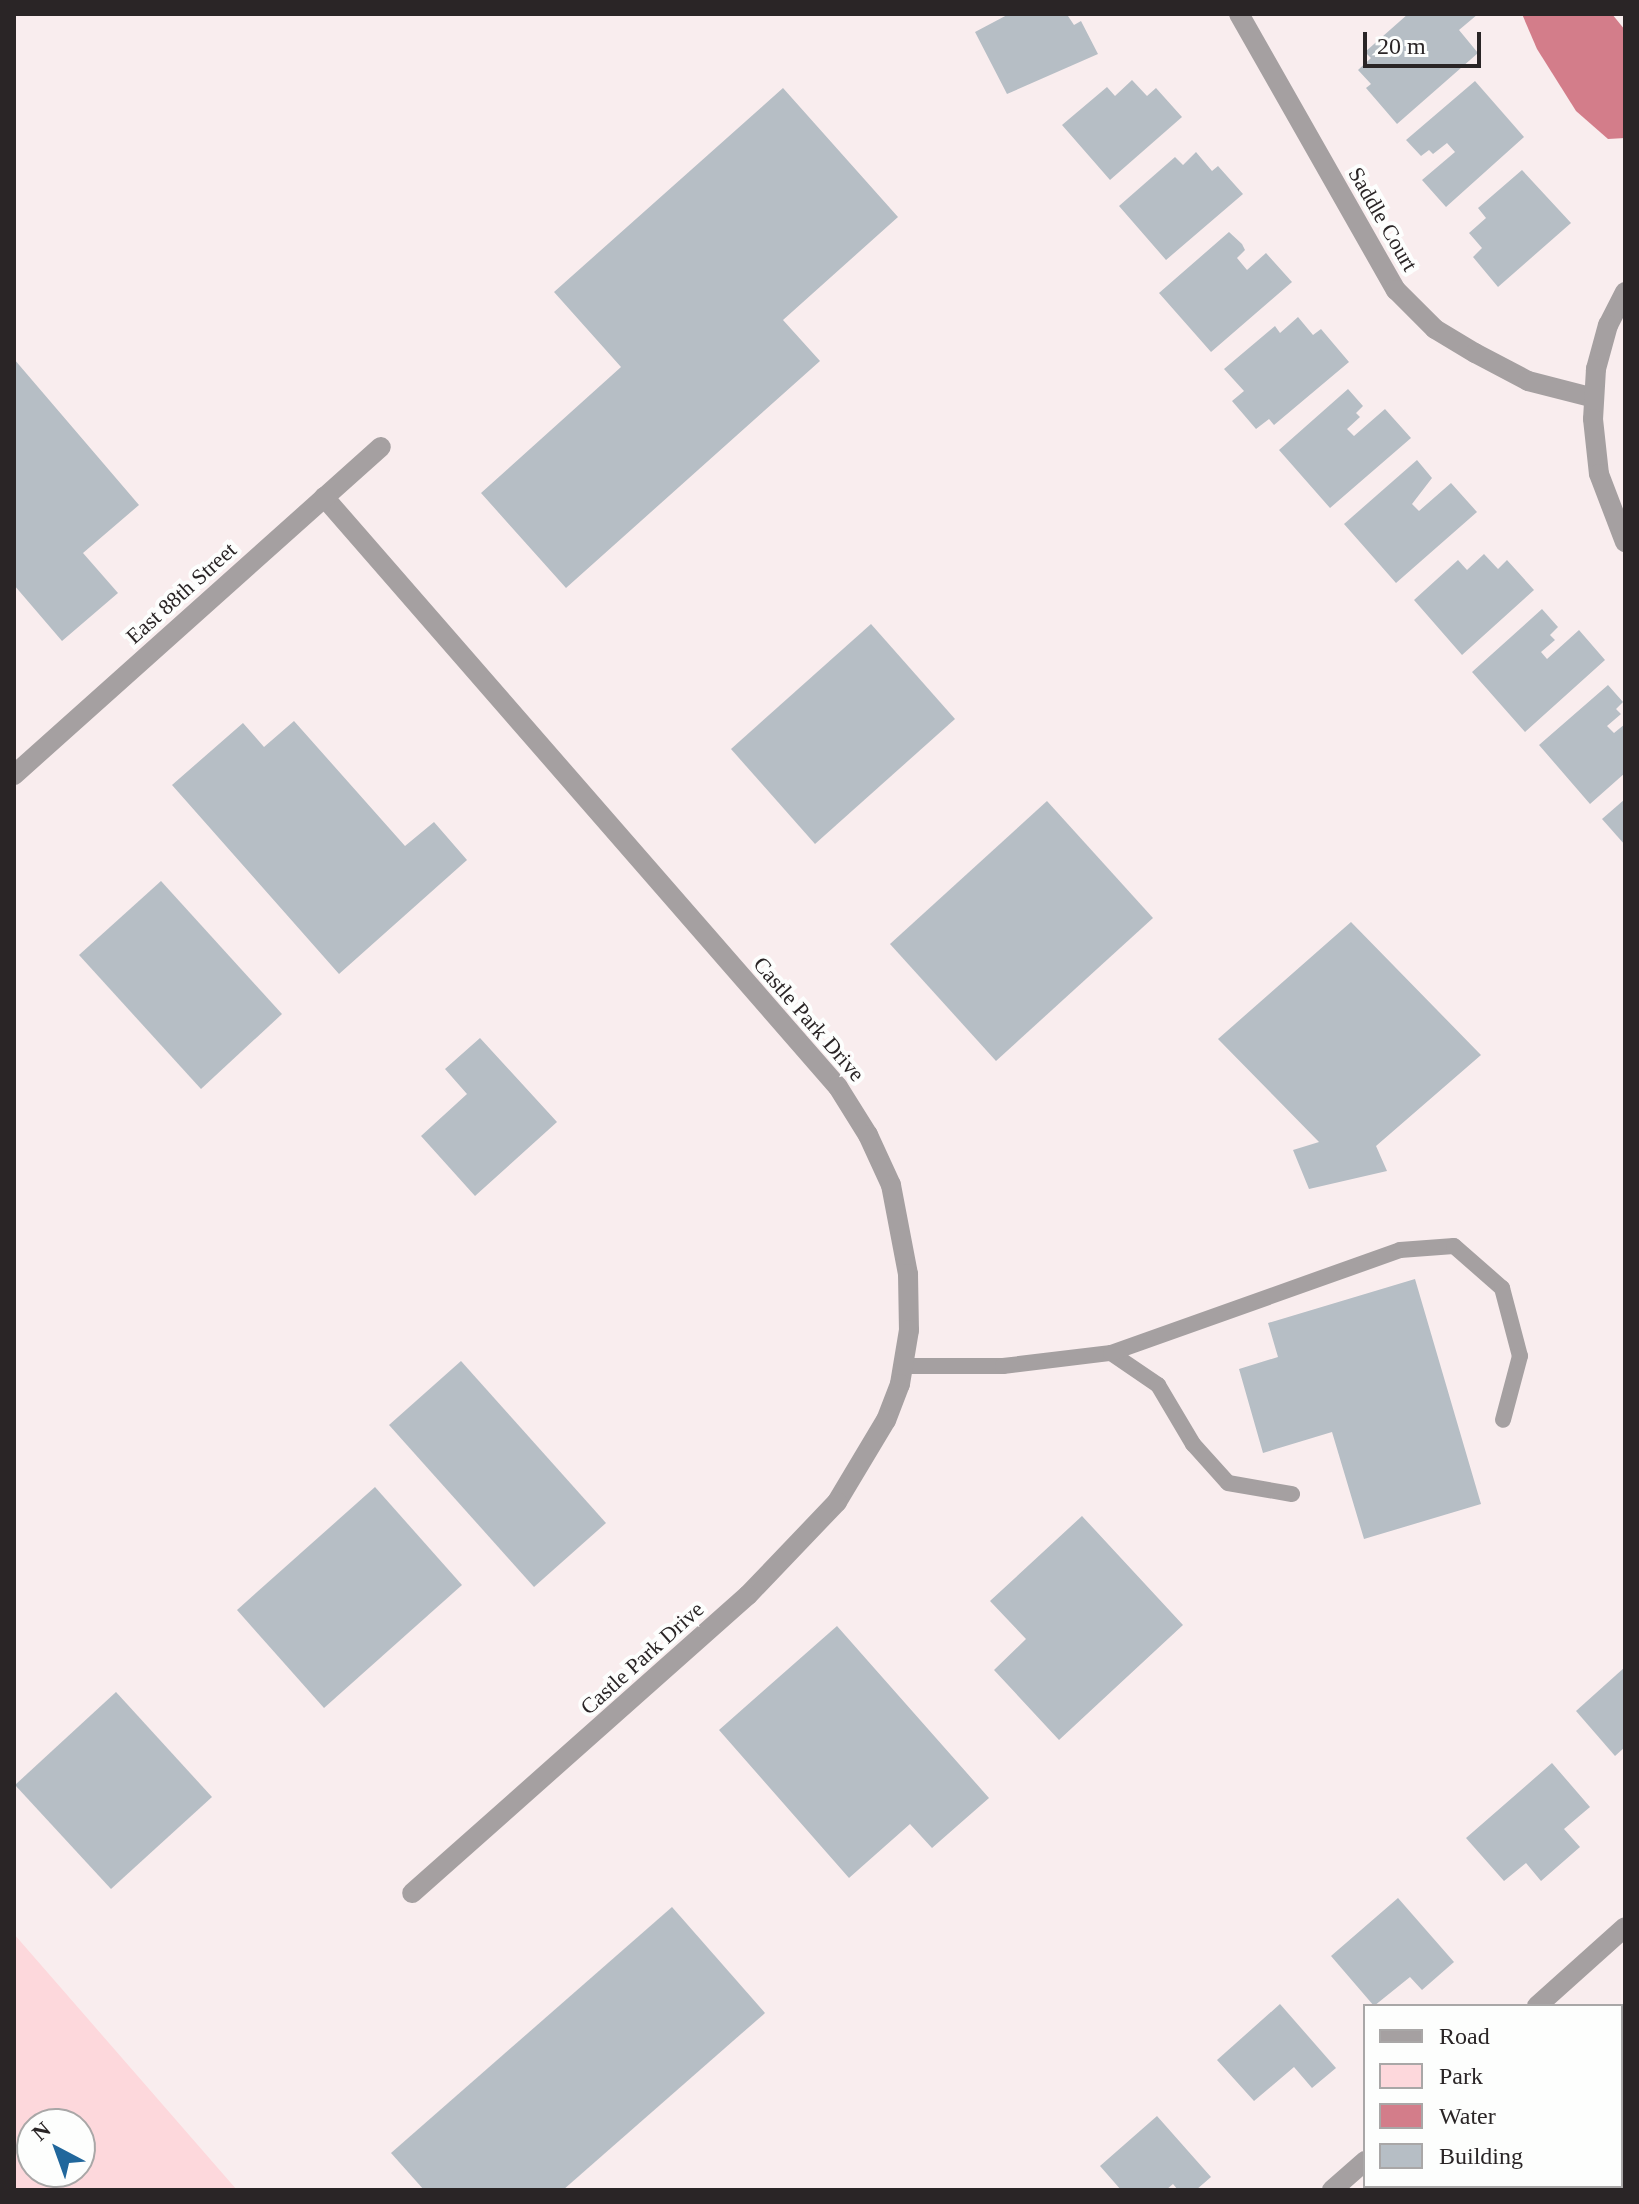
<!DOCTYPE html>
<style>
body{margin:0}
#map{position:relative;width:1639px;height:2204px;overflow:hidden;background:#f9edee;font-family:"Times New Roman",serif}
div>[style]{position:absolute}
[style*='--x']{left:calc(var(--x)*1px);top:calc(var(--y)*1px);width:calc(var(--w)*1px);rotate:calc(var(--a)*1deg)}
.green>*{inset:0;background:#fdd8dc}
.water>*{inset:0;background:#d37d8a}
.building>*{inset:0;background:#b6bec5}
.service>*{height:16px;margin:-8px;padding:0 8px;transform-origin:8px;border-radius:8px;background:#a5a0a1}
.minor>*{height:20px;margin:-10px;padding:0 10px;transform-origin:10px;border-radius:10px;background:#a5a0a1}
span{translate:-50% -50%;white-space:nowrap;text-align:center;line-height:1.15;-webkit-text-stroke:8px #fdfefd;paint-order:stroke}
.street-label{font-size:22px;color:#2a2526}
.frame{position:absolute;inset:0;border:16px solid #2a2526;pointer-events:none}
.legend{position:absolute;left:1363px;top:2004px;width:260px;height:184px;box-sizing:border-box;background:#fdfefd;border:2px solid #a9a7a7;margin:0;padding:10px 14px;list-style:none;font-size:24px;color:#2a2526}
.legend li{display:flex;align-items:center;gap:16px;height:40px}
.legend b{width:40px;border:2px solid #a9a7a7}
.north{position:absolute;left:16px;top:2108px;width:80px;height:80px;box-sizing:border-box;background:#fdfefd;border:2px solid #a9a7a7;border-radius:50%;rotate:319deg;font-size:22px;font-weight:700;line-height:32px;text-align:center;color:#2a2526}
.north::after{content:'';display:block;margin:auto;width:28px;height:36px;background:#21679c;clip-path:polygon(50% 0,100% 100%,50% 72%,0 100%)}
.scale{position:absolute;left:1363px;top:32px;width:118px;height:36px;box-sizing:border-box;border:4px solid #2a2526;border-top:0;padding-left:10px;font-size:24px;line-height:28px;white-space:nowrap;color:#2a2526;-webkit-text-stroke:6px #fdfefd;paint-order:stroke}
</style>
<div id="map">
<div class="green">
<div style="clip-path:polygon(evenodd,14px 1934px,237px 2190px,14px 2190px,14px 1934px,32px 2124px,80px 2124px,80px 2172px,32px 2172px,32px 2124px)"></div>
</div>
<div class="water">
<div style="clip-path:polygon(1522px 14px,1612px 14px,1625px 30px,1625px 138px,1608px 139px,1576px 111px,1537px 49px)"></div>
</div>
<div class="building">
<div style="clip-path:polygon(1009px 14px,1072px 14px,1068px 16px,1074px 25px,1081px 21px,1098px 54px,1007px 94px,975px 32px)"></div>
<div style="clip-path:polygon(1408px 14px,1478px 14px,1459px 30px,1478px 53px,1397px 124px,1366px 88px,1371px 84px,1358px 70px,1371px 58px,1365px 52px)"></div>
<div style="clip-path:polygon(1132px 80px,1147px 96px,1156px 88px,1182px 117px,1110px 180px,1062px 125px,1107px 87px,1115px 96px)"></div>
<div style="clip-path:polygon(1475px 81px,1524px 137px,1446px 207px,1422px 180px,1455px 152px,1447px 143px,1433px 154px,1429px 150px,1421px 156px,1406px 140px)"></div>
<div style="clip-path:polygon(783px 88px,898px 217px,783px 320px,820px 361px,566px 588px,481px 493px,621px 367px,554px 292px)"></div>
<div style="clip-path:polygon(1196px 152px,1212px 171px,1218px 166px,1243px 194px,1166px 260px,1119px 206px,1175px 157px,1183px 165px)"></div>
<div style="clip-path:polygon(1522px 170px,1571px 223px,1498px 287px,1473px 257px,1482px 248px,1469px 233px,1486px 218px,1478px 208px)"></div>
<div style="clip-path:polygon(1229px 232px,1242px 244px,1245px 250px,1237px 258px,1247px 270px,1266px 253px,1292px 282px,1211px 352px,1159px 293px)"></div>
<div style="clip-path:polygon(1298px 317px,1313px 335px,1321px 329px,1349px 362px,1274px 425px,1269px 419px,1256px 429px,1232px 401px,1244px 391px,1224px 369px,1275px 326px,1280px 333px)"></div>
<div style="clip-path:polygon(14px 359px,139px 505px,83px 553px,118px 593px,62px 641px,14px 585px)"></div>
<div style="clip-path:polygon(1348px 389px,1363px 406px,1356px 413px,1360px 417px,1347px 429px,1354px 436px,1385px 409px,1411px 438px,1330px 508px,1279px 450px)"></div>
<div style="clip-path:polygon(1417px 460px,1432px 478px,1412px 504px,1419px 511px,1451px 483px,1477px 512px,1396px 583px,1344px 524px)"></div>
<div style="clip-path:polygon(1484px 554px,1498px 569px,1507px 560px,1534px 590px,1462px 655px,1414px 600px,1458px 560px,1467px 570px)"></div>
<div style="clip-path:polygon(1542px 609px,1558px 627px,1550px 635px,1555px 640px,1541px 652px,1547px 659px,1579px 630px,1605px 660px,1525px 732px,1472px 672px)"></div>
<div style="clip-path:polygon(871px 624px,955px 719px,815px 844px,731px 749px)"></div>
<div style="clip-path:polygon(1608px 685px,1623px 702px,1616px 709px,1621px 714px,1607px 726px,1614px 733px,1625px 724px,1625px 773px,1590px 804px,1539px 745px)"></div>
<div style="clip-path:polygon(294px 721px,405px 846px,434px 822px,467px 860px,339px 974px,172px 785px,243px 723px,264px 747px)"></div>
<div style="clip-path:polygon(1625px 799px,1625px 845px,1602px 819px)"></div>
<div style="clip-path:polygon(1047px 801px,1153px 918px,996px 1061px,890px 944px)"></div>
<div style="clip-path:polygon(161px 881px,282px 1014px,201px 1089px,79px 955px)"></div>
<div style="clip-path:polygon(1351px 922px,1481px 1055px,1376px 1146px,1387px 1171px,1309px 1189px,1293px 1150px,1319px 1142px,1218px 1039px)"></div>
<div style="clip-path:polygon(480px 1038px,557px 1122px,475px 1196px,421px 1136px,467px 1094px,445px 1069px)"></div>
<div style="clip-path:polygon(1415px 1279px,1481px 1504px,1364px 1539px,1332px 1432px,1263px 1453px,1239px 1369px,1278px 1357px,1268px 1323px)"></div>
<div style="clip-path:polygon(461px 1361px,606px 1523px,534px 1587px,389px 1425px)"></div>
<div style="clip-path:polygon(375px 1487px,462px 1585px,324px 1708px,237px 1610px)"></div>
<div style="clip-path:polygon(1082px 1516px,1183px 1625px,1059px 1740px,994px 1670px,1026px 1639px,990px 1601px)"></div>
<div style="clip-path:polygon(837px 1626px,989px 1798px,932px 1848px,910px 1824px,849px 1878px,719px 1730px)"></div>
<div style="clip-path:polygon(1625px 1667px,1625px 1747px,1615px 1756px,1576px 1711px)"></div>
<div style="clip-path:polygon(116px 1692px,212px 1797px,111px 1889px,15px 1785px)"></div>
<div style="clip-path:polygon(1552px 1763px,1590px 1807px,1564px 1829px,1580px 1847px,1541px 1881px,1526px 1863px,1504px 1881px,1466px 1838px)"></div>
<div style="clip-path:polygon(1398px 1898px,1454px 1962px,1422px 1990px,1410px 1977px,1374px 2006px,1331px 1956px)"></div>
<div style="clip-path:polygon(672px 1907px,765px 2013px,563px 2190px,424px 2190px,391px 2153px)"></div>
<div style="clip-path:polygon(1280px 2004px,1336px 2068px,1312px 2088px,1294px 2067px,1254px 2101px,1217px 2060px)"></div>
<div style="clip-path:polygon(1625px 2076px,1625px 2160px,1621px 2163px,1621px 2080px)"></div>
<div style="clip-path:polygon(1157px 2116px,1211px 2177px,1196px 2190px,1178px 2190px,1173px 2184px,1166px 2190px,1121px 2190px,1100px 2166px)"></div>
</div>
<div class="service">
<div style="--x:1111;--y:1353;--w:57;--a:34.2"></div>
<div style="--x:1158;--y:1385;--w:69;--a:59.3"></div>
<div style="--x:1193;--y:1444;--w:52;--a:48.1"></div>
<div style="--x:1228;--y:1483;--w:65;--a:9.8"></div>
<div style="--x:904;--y:1366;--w:99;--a:0"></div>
<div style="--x:1003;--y:1366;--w:109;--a:-6.9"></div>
<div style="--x:1111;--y:1353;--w:307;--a:-19.6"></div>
<div style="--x:1400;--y:1250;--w:54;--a:-4.2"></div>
<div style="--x:1454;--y:1246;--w:64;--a:41.2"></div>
<div style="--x:1502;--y:1288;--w:70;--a:75.2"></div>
<div style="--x:1520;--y:1356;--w:66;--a:104.9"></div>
</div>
<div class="minor">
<div style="--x:1239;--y:14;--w:318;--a:60.4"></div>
<div style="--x:1396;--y:290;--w:55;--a:45"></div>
<div style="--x:1435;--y:329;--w:47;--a:31"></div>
<div style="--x:1475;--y:353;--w:60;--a:27.8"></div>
<div style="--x:1528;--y:381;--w:68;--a:14.4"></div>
<div style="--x:1625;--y:292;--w:37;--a:117"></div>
<div style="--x:1608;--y:325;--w:46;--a:105.3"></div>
<div style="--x:1596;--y:369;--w:50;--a:93.4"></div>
<div style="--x:1593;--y:419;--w:55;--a:83.8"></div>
<div style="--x:1599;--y:474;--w:73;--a:69.1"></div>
<div style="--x:324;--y:497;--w:782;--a:48.94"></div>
<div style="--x:838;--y:1087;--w:57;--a:58"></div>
<div style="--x:868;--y:1135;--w:55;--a:65.3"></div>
<div style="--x:891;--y:1185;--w:91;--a:79.2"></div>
<div style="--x:908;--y:1274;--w:56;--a:89"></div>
<div style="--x:909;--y:1330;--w:55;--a:99.5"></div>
<div style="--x:900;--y:1384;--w:39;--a:111"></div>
<div style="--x:886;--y:1420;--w:96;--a:120.9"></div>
<div style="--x:837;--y:1502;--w:129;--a:133.7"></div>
<div style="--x:748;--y:1595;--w:449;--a:138.4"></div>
<div style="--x:14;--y:775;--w:492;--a:-41.8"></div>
<div style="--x:1537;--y:2006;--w:118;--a:-41.9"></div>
<div style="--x:1332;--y:2190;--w:44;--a:-41.3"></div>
</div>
<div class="street-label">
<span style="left:1383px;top:219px;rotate:60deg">Saddle Court</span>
<span style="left:181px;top:593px;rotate:-42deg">East 88th Street</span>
<span style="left:809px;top:1019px;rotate:49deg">Castle Park Drive</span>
<span style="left:642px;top:1658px;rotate:-42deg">Castle Park Drive</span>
</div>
<div class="frame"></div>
<ul class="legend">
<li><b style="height:10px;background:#a5a0a1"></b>Road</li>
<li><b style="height:22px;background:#fdd8dc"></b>Park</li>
<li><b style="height:22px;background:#d37d8a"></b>Water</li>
<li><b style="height:22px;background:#b6bec5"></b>Building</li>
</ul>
<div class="north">N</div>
<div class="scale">20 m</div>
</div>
